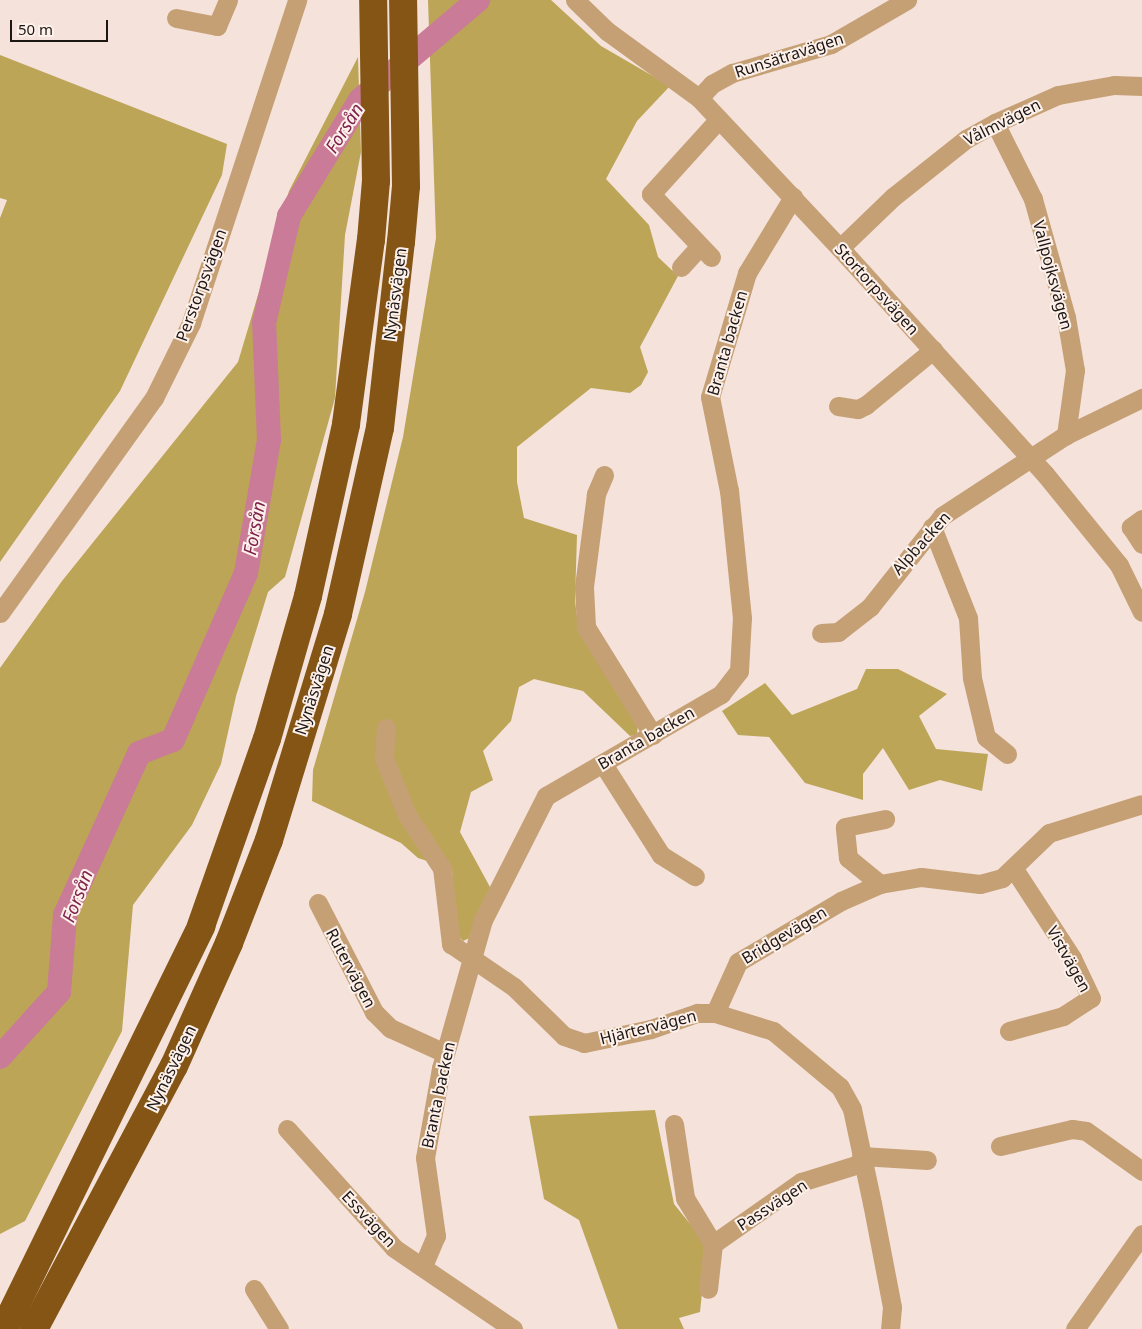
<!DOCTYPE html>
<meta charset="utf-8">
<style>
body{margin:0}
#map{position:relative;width:1142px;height:1329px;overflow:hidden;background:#f4e2db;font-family:"Noto Sans",sans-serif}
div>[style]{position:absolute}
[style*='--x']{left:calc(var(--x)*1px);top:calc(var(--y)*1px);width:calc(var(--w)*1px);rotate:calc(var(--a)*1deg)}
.forest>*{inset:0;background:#bda557}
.river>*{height:24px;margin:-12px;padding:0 12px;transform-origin:12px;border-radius:12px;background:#c97b97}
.minor>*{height:19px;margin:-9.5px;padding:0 9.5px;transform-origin:9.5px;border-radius:9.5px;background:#c6a075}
.highway>*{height:28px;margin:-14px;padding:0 14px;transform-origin:14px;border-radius:14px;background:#845515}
span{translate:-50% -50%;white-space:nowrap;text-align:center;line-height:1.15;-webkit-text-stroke:4px #fef1eb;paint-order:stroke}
.street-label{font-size:16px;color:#1d1714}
.water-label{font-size:18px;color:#7f224b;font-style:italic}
.scale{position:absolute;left:10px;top:20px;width:98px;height:22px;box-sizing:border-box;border:2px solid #1d1714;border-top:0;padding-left:6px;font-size:15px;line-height:18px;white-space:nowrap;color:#1d1714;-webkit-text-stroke:4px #fef1eb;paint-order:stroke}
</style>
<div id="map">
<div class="forest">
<div style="clip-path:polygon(428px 0,551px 0,601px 46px,670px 86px,637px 121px,606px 179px,649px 225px,658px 257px,678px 276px,640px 347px,648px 372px,641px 385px,630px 393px,591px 388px,517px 447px,517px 482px,524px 518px,577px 535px,575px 601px,579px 632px,638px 723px,637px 735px,630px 736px,583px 691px,534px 679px,519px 687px,511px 721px,483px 751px,493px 780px,471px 792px,460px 832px,490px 887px,472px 937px,463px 941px,457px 935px,452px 869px,418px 858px,401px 843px,312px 801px,313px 770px,365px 592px,403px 437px,436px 238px)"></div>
<div style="clip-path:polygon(0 55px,227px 144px,222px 175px,120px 391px,0 562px,0 218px,7px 200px,0 198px)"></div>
<div style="clip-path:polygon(358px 57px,361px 152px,345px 235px,335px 398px,285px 577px,268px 592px,236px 696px,221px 764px,192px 825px,133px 905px,122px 1031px,25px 1221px,0 1234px,0 668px,62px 581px,238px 362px,289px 191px)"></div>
<div style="clip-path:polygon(866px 669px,898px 669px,947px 694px,919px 716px,936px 749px,988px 754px,982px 791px,940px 780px,909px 790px,883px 748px,863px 774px,863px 800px,805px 783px,769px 737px,738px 735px,722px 711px,765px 683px,792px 715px,857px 689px)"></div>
<div style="clip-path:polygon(655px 1110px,674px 1204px,707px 1245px,700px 1312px,679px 1318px,684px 1329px,618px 1329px,579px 1220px,544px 1199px,529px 1116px)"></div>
</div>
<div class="river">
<div style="--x:0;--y:1057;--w:88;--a:-47.8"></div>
<div style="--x:59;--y:992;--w:77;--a:-85.5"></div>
<div style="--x:65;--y:915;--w:178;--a:-65.4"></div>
<div style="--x:139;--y:753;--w:36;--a:-21"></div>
<div style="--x:173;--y:740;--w:182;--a:-66.4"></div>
<div style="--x:246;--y:573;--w:135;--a:-80.2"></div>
<div style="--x:269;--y:440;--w:117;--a:-92.4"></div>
<div style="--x:264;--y:323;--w:110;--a:-76.8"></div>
<div style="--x:289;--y:216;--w:136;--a:-58.5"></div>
<div style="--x:360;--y:100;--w:155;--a:-40.3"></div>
</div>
<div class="minor">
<div style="--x:575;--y:0;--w:45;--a:44.1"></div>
<div style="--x:607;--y:31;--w:114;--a:36.1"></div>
<div style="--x:699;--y:98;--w:206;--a:46.8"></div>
<div style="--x:840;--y:248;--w:305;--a:47.8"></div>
<div style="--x:1045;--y:474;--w:117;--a:50.9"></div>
<div style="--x:1119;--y:565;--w:52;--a:63.9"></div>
<div style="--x:176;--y:18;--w:42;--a:11"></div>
<div style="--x:217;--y:26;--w:28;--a:-67"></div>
<div style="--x:699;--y:98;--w:19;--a:-47"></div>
<div style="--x:712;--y:84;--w:23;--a:-29"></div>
<div style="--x:732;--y:73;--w:103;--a:-16.3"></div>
<div style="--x:831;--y:44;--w:88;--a:-30.1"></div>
<div style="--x:995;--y:123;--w:85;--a:63.4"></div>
<div style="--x:1033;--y:199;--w:123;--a:74.4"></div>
<div style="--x:1066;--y:317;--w:54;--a:80.4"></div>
<div style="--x:1075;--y:370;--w:66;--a:97.9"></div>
<div style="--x:840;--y:248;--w:74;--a:-43.9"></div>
<div style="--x:893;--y:197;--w:93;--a:-38.5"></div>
<div style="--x:966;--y:139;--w:33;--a:-29"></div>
<div style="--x:995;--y:123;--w:69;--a:-24"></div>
<div style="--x:1058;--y:95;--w:57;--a:-10.1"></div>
<div style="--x:1114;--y:85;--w:28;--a:2"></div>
<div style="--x:711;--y:257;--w:87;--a:-133.6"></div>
<div style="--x:651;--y:194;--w:100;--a:-47.8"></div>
<div style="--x:681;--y:267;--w:28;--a:-48"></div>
<div style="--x:838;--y:406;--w:20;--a:9"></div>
<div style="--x:858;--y:409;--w:9;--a:-27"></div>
<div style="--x:866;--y:405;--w:87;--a:-39.4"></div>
<div style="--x:604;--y:475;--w:21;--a:113"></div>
<div style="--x:596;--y:494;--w:94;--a:97.4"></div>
<div style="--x:584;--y:587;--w:40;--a:87.1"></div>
<div style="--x:586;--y:627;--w:127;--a:58.2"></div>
<div style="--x:1142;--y:519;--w:14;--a:144"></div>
<div style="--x:1131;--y:527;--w:20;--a:57"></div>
<div style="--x:932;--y:527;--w:98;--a:68.4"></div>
<div style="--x:968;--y:618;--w:60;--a:86.2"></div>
<div style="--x:972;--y:678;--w:61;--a:76.7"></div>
<div style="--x:986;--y:737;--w:27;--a:39"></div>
<div style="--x:0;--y:613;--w:264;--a:-54.4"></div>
<div style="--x:154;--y:398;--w:84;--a:-63.7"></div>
<div style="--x:191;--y:323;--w:340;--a:-71.8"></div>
<div style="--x:821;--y:633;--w:17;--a:-3"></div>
<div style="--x:838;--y:632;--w:41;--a:-38"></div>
<div style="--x:870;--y:607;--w:116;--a:-51.6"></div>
<div style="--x:942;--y:516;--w:148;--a:-33.2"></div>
<div style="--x:1066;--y:435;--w:85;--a:-26"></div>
<div style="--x:386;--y:728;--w:30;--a:94"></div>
<div style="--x:384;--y:758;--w:61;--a:68"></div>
<div style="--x:407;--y:815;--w:64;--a:56.6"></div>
<div style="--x:442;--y:868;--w:77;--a:83.2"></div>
<div style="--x:451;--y:944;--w:76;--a:34.3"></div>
<div style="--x:514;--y:987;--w:70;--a:44.4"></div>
<div style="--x:564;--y:1036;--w:21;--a:19"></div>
<div style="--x:584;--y:1043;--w:68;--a:-11.8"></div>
<div style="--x:651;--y:1029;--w:49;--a:-19.2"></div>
<div style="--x:697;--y:1013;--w:18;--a:0"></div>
<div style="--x:715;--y:1013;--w:61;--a:17.2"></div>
<div style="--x:773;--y:1031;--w:87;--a:39.9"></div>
<div style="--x:840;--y:1087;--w:25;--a:61"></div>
<div style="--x:852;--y:1109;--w:96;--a:78"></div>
<div style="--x:872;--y:1203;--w:106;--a:79.1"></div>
<div style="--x:892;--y:1307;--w:22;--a:95"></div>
<div style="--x:603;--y:764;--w:108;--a:57.5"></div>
<div style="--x:661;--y:855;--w:40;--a:32"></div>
<div style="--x:880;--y:884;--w:41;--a:-140.9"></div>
<div style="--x:848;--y:858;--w:31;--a:-96"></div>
<div style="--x:845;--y:827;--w:41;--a:-11.3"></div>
<div style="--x:318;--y:903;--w:123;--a:62.8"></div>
<div style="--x:374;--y:1012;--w:23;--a:45"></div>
<div style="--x:390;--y:1028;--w:60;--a:24.4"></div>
<div style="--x:715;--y:1013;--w:56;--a:-65.7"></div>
<div style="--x:738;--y:962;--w:120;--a:-30.6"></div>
<div style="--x:841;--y:901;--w:43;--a:-23.6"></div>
<div style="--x:880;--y:884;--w:42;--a:-9.7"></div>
<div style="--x:921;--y:877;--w:59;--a:6.8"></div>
<div style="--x:980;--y:884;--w:23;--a:-15"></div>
<div style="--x:1002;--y:878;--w:65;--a:-43.8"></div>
<div style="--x:1049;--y:833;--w:97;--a:-17.3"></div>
<div style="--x:1009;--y:1031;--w:56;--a:-15.5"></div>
<div style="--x:1063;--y:1016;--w:33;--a:-33"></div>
<div style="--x:1091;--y:998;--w:44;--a:-115.4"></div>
<div style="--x:1072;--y:958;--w:106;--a:-123.1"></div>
<div style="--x:674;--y:1124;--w:75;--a:81.5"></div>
<div style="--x:685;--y:1198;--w:54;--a:58.7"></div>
<div style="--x:713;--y:1244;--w:45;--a:96.3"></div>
<div style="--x:287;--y:1129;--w:160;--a:48"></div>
<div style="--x:394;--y:1248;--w:144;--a:34.2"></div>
<div style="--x:1000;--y:1146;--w:74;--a:-13.3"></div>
<div style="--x:1072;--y:1129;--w:14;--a:8"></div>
<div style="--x:1086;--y:1131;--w:69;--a:35.5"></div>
<div style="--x:861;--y:1156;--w:66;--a:3.5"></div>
<div style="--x:713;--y:1244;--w:108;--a:-35.2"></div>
<div style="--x:801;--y:1182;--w:64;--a:-17.3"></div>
<div style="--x:423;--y:1266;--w:33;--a:-67"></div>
<div style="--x:436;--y:1236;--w:79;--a:-98"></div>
<div style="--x:425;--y:1158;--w:91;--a:-79.9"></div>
<div style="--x:441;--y:1068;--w:154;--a:-74.2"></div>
<div style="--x:483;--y:920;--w:139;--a:-63.1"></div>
<div style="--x:546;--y:796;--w:203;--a:-30.2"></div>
<div style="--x:721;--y:694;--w:29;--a:-52"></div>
<div style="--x:739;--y:671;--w:53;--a:-86.8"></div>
<div style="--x:742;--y:618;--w:128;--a:-95.8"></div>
<div style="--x:729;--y:491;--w:96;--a:-101.4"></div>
<div style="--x:710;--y:397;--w:129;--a:-73.4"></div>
<div style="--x:747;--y:273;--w:89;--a:-58.8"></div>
<div style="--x:254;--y:1289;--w:47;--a:58"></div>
<div style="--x:1075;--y:1329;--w:116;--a:-54.8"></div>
</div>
<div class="highway">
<div style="--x:4;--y:1329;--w:449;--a:-63.9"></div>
<div style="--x:201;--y:926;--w:198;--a:-70.6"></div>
<div style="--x:267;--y:739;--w:149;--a:-74"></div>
<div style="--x:308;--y:596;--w:176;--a:-77.5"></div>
<div style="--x:346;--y:424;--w:186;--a:-82.3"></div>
<div style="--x:371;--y:240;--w:59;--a:-85.2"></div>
<div style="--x:376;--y:181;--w:181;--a:-90.9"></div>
<div style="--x:34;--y:1329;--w:298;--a:-62"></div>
<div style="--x:174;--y:1066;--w:135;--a:-65.9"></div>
<div style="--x:229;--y:943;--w:110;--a:-68.8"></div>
<div style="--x:269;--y:840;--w:236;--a:-73"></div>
<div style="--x:338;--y:614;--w:191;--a:-77.3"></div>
<div style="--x:380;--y:428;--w:187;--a:-83.6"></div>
<div style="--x:401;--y:242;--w:56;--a:-84.9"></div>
<div style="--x:406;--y:186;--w:186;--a:-90.9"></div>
</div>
<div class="street-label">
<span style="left:789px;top:55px;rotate:-18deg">Runsätravägen</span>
<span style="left:1002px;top:122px;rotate:-27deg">Vålmvägen</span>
<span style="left:1053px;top:275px;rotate:75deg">Vallpojksvägen</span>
<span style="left:201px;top:285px;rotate:-70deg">Perstorpsvägen</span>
<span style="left:877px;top:289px;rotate:48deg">Stortorpsvägen</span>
<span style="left:395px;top:294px;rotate:-83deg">Nynäsvägen</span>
<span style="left:727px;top:343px;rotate:-74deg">Branta backen</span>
<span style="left:921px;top:543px;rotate:-48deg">Alpbacken</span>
<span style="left:314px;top:690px;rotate:-72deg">Nynäsvägen</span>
<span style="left:646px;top:738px;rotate:-30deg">Branta backen</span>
<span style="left:784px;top:935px;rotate:-31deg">Bridgevägen</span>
<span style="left:1069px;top:959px;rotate:61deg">Vistvägen</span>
<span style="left:351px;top:968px;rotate:62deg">Rutervägen</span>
<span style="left:648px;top:1027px;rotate:-14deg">Hjärtervägen</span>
<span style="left:171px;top:1068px;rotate:-64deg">Nynäsvägen</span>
<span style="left:438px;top:1095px;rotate:-78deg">Branta backen</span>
<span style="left:772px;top:1205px;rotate:-33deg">Passvägen</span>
<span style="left:369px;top:1219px;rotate:47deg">Essvägen</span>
</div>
<div class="water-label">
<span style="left:344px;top:128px;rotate:-58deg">Forsån</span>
<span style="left:254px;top:528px;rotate:-80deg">Forsån</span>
<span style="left:77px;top:896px;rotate:-69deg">Forsån</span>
</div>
<div class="scale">50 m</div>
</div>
